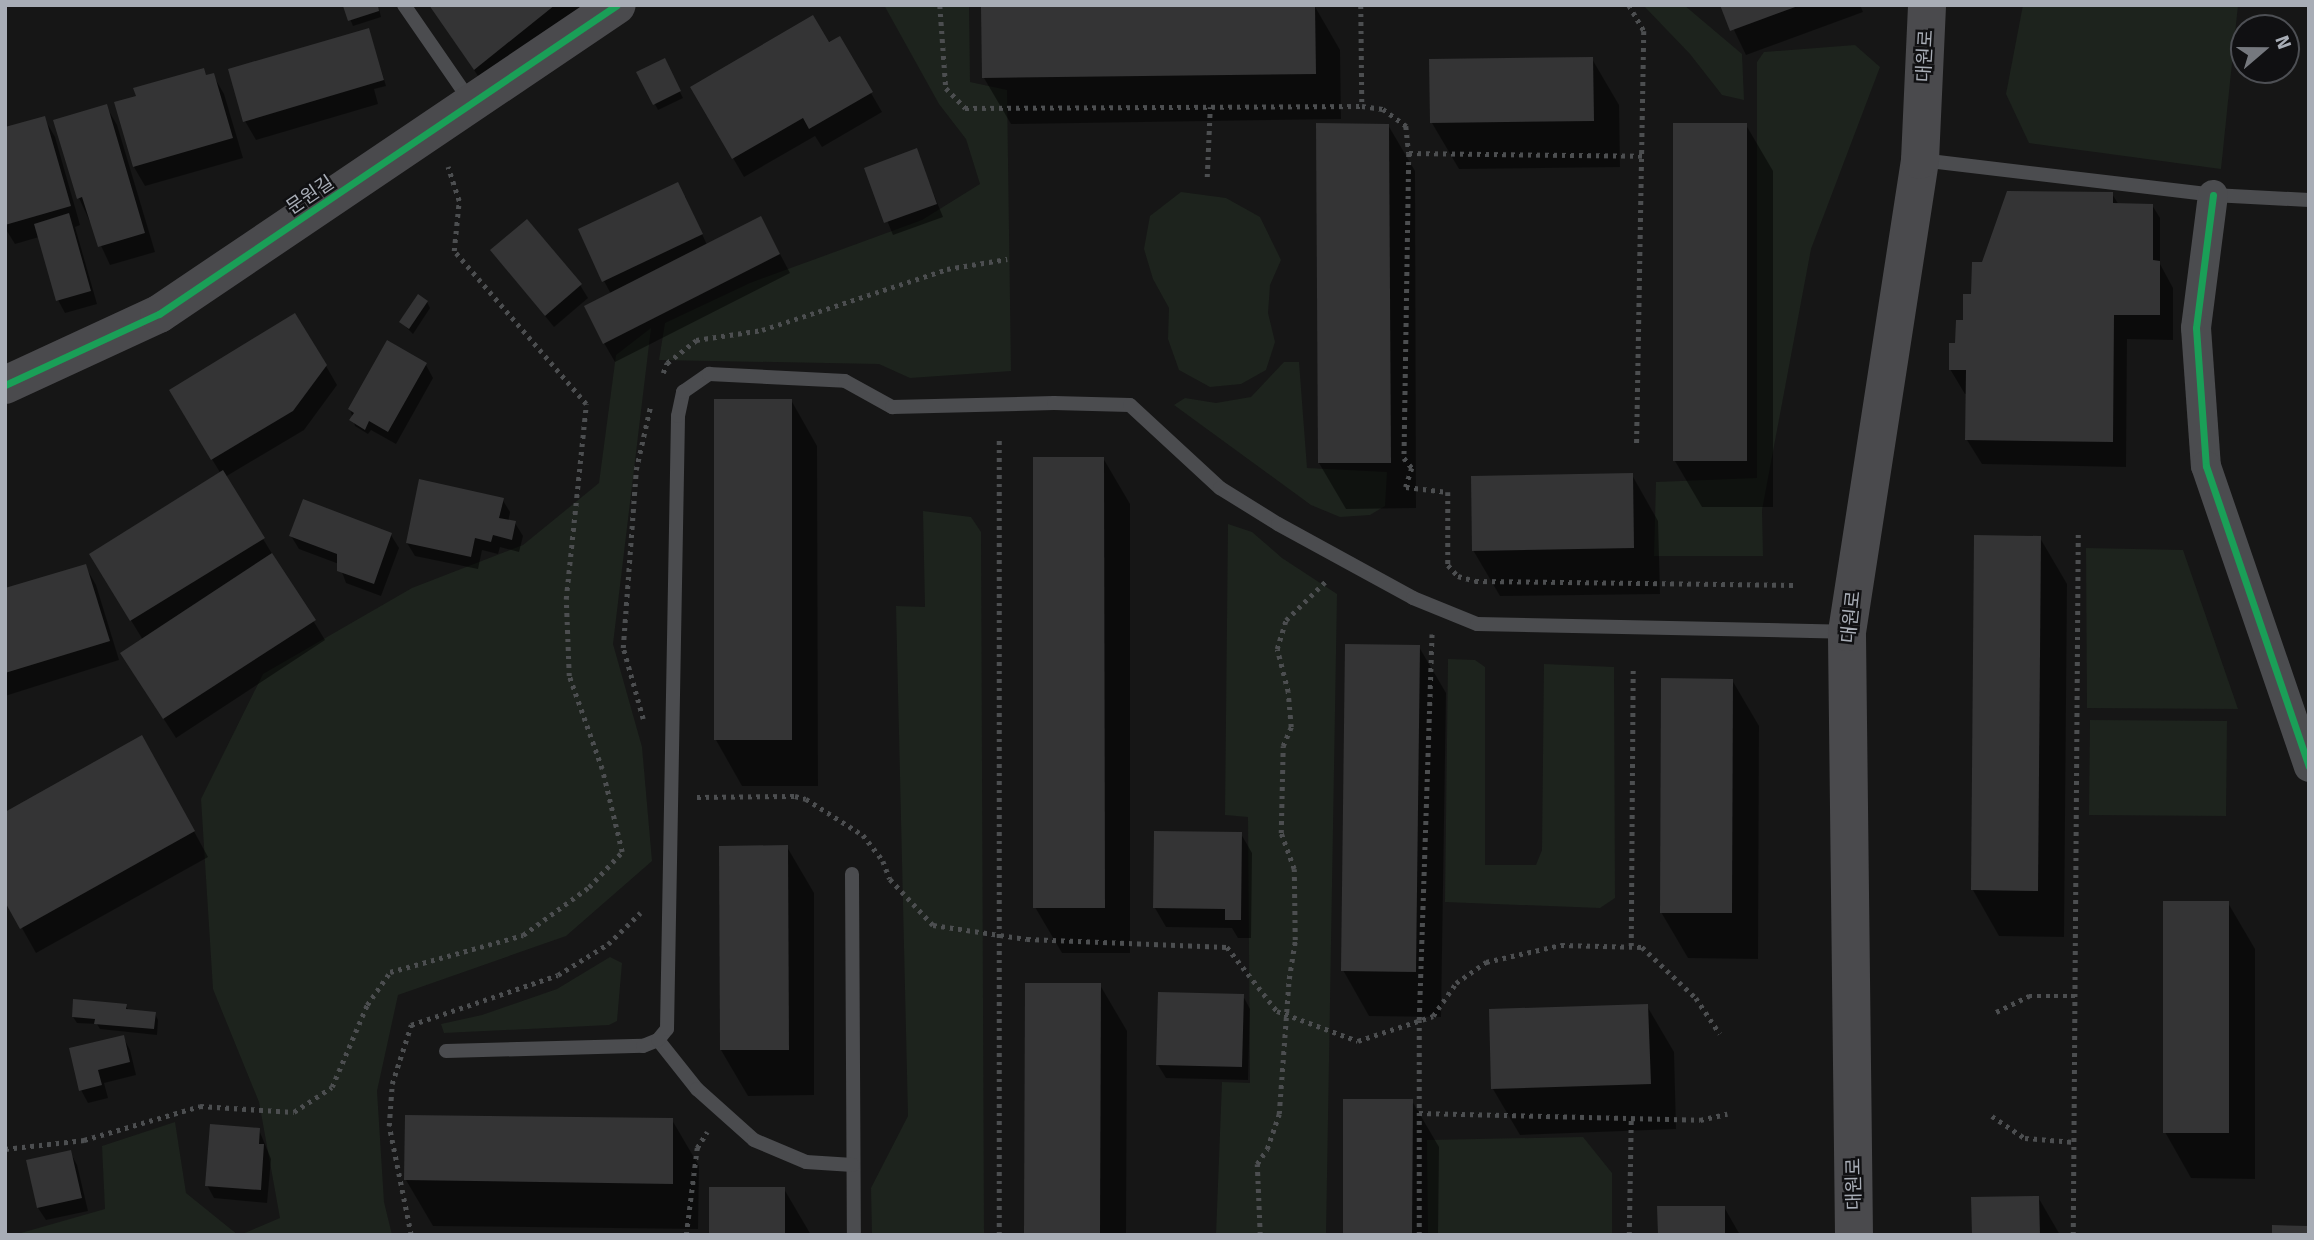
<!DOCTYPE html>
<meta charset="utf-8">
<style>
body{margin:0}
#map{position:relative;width:2314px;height:1240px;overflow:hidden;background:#161616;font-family:"Fira Sans","Noto Sans KR",sans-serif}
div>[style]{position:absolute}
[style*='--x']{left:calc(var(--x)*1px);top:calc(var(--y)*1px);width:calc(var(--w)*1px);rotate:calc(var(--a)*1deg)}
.green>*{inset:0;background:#1d231d}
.shadow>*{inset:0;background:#0007}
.building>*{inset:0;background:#343435}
.path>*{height:4.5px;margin-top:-2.25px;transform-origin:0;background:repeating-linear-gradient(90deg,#4c4e50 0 3.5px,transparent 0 8.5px)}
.lane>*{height:14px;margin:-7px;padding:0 7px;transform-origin:7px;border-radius:7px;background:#4b4c4f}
.street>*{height:30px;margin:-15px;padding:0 15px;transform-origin:15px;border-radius:15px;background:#4b4c4f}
.secondary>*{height:38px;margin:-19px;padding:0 19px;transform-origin:19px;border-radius:19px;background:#4a4a4d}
.cycleway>*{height:7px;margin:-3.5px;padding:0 3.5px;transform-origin:3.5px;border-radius:3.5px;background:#1a9f57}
span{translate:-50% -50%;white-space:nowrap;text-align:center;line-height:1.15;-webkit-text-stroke:5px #101012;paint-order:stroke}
.street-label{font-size:19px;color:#a8adb6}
.frame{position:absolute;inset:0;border:7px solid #a8adb6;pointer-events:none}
.north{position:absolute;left:2230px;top:14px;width:70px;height:70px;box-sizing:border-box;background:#101012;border:2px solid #4d4f54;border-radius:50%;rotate:70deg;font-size:19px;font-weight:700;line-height:28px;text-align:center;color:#a8adb6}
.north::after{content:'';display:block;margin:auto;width:24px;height:32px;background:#75787e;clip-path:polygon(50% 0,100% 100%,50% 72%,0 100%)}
</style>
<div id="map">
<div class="green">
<div style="clip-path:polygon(884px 5px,969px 5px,970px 82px,1007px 90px,1011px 371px,910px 378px,879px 364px,659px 360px,665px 323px,750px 283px,922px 220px,980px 184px,966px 139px,939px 104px)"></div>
<div style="clip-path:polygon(1643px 5px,1684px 5px,1742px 54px,1744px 100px,1722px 95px,1690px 54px)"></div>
<div style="clip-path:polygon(2023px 5px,2238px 5px,2221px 169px,2029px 143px,2006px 94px)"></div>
<div style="clip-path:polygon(1855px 45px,1880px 67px,1811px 249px,1762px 510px,1763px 556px,1654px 556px,1656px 482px,1757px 478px,1757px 62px,1764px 52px)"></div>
<div style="clip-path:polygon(1181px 192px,1226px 198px,1260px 217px,1281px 260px,1270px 285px,1268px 313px,1275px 342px,1266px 370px,1241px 384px,1210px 387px,1179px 370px,1168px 339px,1169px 308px,1153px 279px,1144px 249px,1150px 216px)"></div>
<div style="clip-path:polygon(651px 328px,613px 644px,642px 747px,652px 861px,566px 936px,398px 995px,377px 1091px,384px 1202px,392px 1235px,240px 1235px,280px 1218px,259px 1102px,213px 989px,201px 799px,263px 674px,412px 588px,523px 545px,599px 483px,616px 355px)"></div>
<div style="clip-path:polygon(1284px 362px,1299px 362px,1307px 468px,1387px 472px,1385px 506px,1370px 515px,1340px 517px,1311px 505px,1174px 405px,1185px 398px,1216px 403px,1251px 397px)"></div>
<div style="clip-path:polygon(923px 511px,971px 517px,981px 532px,984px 1235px,872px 1235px,871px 1188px,908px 1116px,896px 606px,925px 607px)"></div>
<div style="clip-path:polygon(1228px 524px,1252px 532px,1282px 558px,1337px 594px,1326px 1235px,1216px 1235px,1222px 1082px,1250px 1083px,1248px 817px,1225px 815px)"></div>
<div style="clip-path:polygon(2086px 548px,2183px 550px,2238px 709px,2087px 708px)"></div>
<div style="clip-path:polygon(1448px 659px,1475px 660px,1485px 667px,1485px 865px,1536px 865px,1542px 850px,1544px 664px,1614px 667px,1615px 898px,1600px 908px,1445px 902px)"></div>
<div style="clip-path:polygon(2090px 720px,2227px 721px,2226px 816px,2089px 815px)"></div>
<div style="clip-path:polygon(610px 957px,622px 963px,617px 1021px,609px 1025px,444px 1033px,441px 1024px,482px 1015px,557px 989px)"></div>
<div style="clip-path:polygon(175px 1122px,186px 1193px,238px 1235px,14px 1235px,105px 1209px,102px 1146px)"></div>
<div style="clip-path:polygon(1583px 1137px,1612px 1173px,1612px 1235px,1428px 1235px,1427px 1140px)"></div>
</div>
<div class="shadow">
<div style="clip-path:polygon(353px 5px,378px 5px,381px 17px,353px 26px,345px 7px)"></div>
<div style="clip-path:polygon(431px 5px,590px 5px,486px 88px)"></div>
<div style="clip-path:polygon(1314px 5px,1340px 50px,1341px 119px,1011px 124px,984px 78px,983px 8px)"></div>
<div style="clip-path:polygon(1722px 5px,1860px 5px,1863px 12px,1746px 55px)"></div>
<div style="clip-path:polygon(371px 36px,386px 86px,374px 89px,378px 104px,256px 140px,245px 121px)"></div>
<div style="clip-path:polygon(839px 38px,882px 112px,822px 147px,815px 136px,744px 177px,692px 87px)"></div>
<div style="clip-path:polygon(1592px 59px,1619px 105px,1620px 167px,1459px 169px,1432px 123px)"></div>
<div style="clip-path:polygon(667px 66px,683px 98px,658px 110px,639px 73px)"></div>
<div style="clip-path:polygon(203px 70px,207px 77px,213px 75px,224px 94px,243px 158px,145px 186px,134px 167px)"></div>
<div style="clip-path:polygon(106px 106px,117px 125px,155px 252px,110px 265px,79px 198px)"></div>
<div style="clip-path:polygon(44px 118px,55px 137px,80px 225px,75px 227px,97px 304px,65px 313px,58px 300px,39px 237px,15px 244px,5px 228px,5px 129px)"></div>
<div style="clip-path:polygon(1388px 125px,1415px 171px,1416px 508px,1346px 509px,1319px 463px)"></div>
<div style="clip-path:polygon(1746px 125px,1773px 171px,1773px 507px,1702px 507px,1675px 461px)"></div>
<div style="clip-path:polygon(916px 151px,943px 217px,893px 235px,866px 169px)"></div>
<div style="clip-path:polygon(2112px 194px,2119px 205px,2152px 205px,2160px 218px,2160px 264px,2173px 288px,2173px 340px,2127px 339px,2126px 467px,1982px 464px,1967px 440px,1968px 394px,1965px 394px,1950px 369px,1983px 264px)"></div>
<div style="clip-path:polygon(685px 196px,707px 245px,771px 237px,790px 273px,615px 362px,604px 343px,611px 294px,604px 281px)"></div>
<div style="clip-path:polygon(492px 251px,580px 285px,588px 298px,554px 327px)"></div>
<div style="clip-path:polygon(427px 302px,430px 308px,413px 334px,401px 322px)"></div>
<div style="clip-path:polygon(426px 365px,433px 378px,396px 444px,371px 430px,368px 434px,355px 426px,350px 409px)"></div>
<div style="clip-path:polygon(326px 366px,337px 385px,304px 430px,225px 477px,325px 640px,176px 738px,134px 673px,143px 640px,102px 573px,221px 474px,182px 410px)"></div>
<div style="clip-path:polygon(791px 400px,817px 446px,818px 786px,742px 786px,716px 740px)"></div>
<div style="clip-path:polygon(1103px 458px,1130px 504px,1130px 953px,1062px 953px,1035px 907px)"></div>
<div style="clip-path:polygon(1632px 475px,1658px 521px,1660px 594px,1500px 596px,1473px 550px)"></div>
<div style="clip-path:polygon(502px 499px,510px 512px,508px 522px,515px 523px,523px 536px,519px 552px,500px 547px,498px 554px,482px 550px,478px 569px,415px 556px,407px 543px)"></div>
<div style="clip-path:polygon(391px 535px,399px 548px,381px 596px,346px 583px,339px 564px,299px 549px,291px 536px)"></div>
<div style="clip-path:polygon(2040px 538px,2067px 584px,2064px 937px,1999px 936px,1973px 890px)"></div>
<div style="clip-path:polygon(85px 566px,96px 585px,119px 660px,5px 696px,5px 590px)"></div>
<div style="clip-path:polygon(1419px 647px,1446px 693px,1441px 1017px,1369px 1016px,1343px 970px)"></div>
<div style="clip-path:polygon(1732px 680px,1759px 726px,1758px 959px,1688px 958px,1661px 912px)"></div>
<div style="clip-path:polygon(156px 762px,208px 857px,36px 953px,5px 898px)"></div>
<div style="clip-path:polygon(1241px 834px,1252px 853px,1251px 938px,1238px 938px,1232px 928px,1166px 927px,1155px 908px)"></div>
<div style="clip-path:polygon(787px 847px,814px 893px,814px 1095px,748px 1096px,721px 1050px)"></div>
<div style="clip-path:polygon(2228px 903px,2255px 949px,2255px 1179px,2191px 1178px,2165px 1132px)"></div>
<div style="clip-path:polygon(1100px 985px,1127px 1031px,1126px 1235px,1025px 1235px)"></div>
<div style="clip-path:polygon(1243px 996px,1250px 1009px,1248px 1080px,1166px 1078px,1158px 1065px)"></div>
<div style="clip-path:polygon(126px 1006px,129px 1011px,155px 1014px,158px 1020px,157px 1035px,100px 1029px,97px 1024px,77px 1023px,73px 1017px)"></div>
<div style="clip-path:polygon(1647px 1006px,1674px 1052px,1676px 1129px,1520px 1135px,1493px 1089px)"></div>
<div style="clip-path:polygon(123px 1037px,130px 1050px,136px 1075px,104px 1083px,108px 1098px,88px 1103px,81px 1090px)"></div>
<div style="clip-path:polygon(1412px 1101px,1439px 1147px,1438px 1235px,1344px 1235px)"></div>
<div style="clip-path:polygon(407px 1117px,672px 1120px,699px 1166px,698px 1229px,433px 1226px,406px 1180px)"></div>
<div style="clip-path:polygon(259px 1130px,271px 1159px,267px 1203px,214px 1198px,207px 1185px)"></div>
<div style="clip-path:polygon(70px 1152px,77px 1165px,88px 1211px,46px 1220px,38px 1208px)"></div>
<div style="clip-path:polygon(784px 1189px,811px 1235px,711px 1235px)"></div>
<div style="clip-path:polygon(2038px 1197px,2060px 1235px,1973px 1235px)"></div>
<div style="clip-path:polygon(1724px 1207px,1740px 1235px,1659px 1235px)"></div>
</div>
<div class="building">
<div style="clip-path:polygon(378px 5px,379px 11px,348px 21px,343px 6px)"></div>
<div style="clip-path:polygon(429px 5px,555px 5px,474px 70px)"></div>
<div style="clip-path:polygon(1315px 5px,1316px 74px,982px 78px,981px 7px)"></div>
<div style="clip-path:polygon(1720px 5px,1798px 5px,1798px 6px,1730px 31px)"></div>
<div style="clip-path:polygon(813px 15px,829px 42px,840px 36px,873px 92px,809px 129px,803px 118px,732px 159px,690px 87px)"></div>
<div style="clip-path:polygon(369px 28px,384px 80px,243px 122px,228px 69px)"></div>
<div style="clip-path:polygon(1593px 57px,1594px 121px,1430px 123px,1429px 59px)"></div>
<div style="clip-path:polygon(665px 58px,681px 91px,653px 105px,636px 72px)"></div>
<div style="clip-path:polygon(204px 68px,206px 75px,214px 73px,233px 138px,133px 167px,114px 102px,136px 96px,133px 88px)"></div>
<div style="clip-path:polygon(107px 104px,145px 233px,98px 247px,82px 197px,77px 199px,53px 120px)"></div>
<div style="clip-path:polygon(45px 116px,71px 206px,5px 225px,5px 127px)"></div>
<div style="clip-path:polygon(1316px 123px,1389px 124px,1391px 463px,1318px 463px)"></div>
<div style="clip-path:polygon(1673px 123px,1747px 123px,1747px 461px,1673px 461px)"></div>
<div style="clip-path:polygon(917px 148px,937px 204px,884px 223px,864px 168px)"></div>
<div style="clip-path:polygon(678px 182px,703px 234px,602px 282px,578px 229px)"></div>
<div style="clip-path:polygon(2007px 191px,2113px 192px,2113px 203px,2153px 204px,2153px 260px,2160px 261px,2160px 315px,2114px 315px,2113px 442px,1965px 440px,1966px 370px,1949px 370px,1949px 343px,1955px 343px,1956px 320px,1963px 320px,1963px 294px,1971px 294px,1972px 262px,1982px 262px)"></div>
<div style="clip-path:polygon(69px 213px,91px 291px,56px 301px,34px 224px)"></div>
<div style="clip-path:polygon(761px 216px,780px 254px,603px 344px,584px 306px)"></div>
<div style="clip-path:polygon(527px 219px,582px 284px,545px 316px,490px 250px)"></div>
<div style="clip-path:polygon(418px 294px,428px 301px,409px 329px,399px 322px)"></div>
<div style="clip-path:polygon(295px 313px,327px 365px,293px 411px,211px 460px,169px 390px)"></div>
<div style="clip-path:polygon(387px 340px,427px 363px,388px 432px,369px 421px,365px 430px,349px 420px,354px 413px,348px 409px)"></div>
<div style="clip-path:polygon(714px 399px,792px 399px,792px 740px,714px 740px)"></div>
<div style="clip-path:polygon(1033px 457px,1104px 457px,1105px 908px,1033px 908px)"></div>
<div style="clip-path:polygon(223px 470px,265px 538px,130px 621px,89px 554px)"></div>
<div style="clip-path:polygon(1633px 473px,1634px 548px,1472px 551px,1471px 476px)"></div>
<div style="clip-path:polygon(419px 479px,504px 498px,499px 518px,516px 521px,512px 540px,493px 535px,491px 542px,475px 538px,471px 557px,406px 543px)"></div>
<div style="clip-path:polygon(303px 499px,392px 533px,374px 584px,337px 571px,337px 554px,289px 536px)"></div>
<div style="clip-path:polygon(1974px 535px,2041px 536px,2038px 891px,1971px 890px)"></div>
<div style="clip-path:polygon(272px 553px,316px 620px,163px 719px,120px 653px)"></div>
<div style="clip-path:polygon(86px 564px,110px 641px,5px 673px,5px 588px)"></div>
<div style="clip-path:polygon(1345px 644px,1420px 645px,1416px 972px,1341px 971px)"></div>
<div style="clip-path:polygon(1661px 678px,1733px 679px,1732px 913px,1660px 913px)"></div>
<div style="clip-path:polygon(142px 735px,195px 831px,20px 929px,5px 902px,5px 812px)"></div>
<div style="clip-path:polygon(1154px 831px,1242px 832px,1241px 920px,1225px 920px,1225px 909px,1153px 908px)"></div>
<div style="clip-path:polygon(788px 845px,789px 1050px,720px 1050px,719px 846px)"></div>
<div style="clip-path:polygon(2163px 901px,2229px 901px,2229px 1133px,2163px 1133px)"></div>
<div style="clip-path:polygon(1025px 983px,1101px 983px,1100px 1235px,1024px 1235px)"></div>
<div style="clip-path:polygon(1158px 992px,1244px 994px,1242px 1067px,1156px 1065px)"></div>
<div style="clip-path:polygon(73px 999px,127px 1004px,126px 1009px,156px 1012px,154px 1029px,94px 1024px,95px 1019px,72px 1017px)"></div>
<div style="clip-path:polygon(1648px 1004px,1651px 1084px,1491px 1089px,1489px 1009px)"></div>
<div style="clip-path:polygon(124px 1035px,130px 1062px,98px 1070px,102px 1085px,79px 1091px,69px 1048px)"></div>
<div style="clip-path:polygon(1343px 1099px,1413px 1099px,1412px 1235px,1343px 1235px)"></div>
<div style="clip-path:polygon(405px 1115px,673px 1118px,673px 1184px,404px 1180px)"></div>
<div style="clip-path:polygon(210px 1124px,260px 1128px,259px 1144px,264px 1144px,261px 1190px,205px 1186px)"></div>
<div style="clip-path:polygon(71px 1150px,82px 1198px,37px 1208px,26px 1160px)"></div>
<div style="clip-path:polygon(709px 1187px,785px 1187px,785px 1235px,709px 1235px)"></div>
<div style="clip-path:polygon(2039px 1196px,2040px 1235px,1972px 1235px,1971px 1197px)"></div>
<div style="clip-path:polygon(1657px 1206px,1725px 1206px,1725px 1235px,1658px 1235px)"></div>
<div style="clip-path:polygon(2272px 1225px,2309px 1226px,2309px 1235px,2272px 1235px)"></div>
</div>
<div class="path">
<div style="--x:940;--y:5;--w:83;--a:85.9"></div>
<div style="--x:946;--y:88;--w:28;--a:46"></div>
<div style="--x:965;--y:108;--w:397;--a:-0.3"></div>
<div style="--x:1361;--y:5;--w:101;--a:89.4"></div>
<div style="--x:1362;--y:106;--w:21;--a:8"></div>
<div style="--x:1383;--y:109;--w:29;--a:36"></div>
<div style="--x:1406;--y:126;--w:27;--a:84"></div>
<div style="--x:1409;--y:153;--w:305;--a:90.9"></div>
<div style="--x:1404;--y:458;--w:13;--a:51"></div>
<div style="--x:1412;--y:468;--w:20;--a:108"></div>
<div style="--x:1406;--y:487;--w:42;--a:6.8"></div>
<div style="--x:1448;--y:492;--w:73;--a:90"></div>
<div style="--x:1448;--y:565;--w:15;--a:48"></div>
<div style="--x:1458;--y:576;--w:18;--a:16"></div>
<div style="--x:1475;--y:581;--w:319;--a:0.7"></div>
<div style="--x:1629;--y:5;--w:30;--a:60"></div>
<div style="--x:1644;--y:31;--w:416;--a:91"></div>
<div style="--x:1409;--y:153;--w:233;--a:0.7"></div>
<div style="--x:1207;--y:177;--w:70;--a:-87.5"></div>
<div style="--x:663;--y:373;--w:11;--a:-68"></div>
<div style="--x:667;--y:363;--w:37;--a:-38"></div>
<div style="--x:696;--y:340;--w:67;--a:-8.6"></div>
<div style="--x:762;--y:330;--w:195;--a:-18.2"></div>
<div style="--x:947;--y:269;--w:61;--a:-9.5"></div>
<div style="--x:643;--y:719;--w:74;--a:-105.7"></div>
<div style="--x:623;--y:648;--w:178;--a:-85.8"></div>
<div style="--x:636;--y:470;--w:64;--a:-77.3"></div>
<div style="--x:697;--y:797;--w:98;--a:-0.6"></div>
<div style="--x:795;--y:796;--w:11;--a:15"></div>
<div style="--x:806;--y:799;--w:67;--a:32.3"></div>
<div style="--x:863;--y:835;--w:33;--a:52"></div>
<div style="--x:883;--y:861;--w:19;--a:69"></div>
<div style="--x:890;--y:879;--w:63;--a:46.9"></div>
<div style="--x:933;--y:925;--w:95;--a:8.5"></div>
<div style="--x:1027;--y:939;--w:200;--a:2.3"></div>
<div style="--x:1227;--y:947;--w:81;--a:52"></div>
<div style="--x:1277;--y:1011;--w:86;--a:20.3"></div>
<div style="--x:1358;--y:1041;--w:79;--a:-18.4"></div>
<div style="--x:1433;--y:1016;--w:40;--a:-55.1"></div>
<div style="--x:1456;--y:983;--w:37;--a:-35"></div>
<div style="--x:1486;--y:962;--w:77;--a:-12.8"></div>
<div style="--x:1561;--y:945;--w:81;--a:1.4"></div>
<div style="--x:1642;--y:947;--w:74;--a:43.4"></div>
<div style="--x:1696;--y:998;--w:43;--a:56.3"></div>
<div style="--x:1631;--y:946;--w:280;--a:-89.6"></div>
<div style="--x:1996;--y:1012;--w:37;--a:-26"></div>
<div style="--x:2029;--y:996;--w:46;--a:0"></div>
<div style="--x:1419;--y:1113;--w:281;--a:1.4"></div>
<div style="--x:1700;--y:1120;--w:28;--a:-13"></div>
<div style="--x:1992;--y:1116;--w:40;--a:34"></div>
<div style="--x:2025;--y:1138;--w:49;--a:4.7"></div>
<div style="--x:5;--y:1149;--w:80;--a:-6.5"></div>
<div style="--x:84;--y:1140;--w:121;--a:-16.3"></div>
<div style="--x:200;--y:1106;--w:94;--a:3.7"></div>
<div style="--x:294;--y:1112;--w:45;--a:-33.3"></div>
<div style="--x:332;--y:1087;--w:89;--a:-66.9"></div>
<div style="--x:367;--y:1005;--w:40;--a:-55.1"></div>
<div style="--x:390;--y:972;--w:138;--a:-15.5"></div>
<div style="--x:523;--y:935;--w:82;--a:-36"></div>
<div style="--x:589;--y:887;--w:48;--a:-46.7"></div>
<div style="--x:622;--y:852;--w:85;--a:-103.5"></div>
<div style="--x:602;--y:769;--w:99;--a:-109.5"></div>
<div style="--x:569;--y:676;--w:77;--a:-92.2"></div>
<div style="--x:566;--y:599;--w:196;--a:-84.1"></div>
<div style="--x:586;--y:404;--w:202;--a:-130.8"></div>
<div style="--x:454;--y:251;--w:50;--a:-84.3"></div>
<div style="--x:459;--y:201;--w:36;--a:-108"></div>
<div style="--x:411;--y:1235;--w:111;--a:-101.4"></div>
<div style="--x:389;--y:1126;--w:42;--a:-85.9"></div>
<div style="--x:392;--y:1084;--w:62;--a:-72.1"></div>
<div style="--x:411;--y:1025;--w:155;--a:-18.8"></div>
<div style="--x:558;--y:975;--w:59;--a:-31.8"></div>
<div style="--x:608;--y:944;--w:45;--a:-44.1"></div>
<div style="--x:686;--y:1235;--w:88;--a:-82.8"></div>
<div style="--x:697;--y:1148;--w:19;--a:-58"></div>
<div style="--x:999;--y:1235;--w:799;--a:-90"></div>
<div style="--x:1260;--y:1235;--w:71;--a:-92.4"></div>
<div style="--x:1257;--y:1164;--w:18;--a:-56"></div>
<div style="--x:1267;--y:1149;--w:37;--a:-71"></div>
<div style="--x:1279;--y:1114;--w:135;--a:-85.8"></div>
<div style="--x:1289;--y:979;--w:39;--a:-81"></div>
<div style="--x:1295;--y:940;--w:71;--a:-90.8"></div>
<div style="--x:1294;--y:869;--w:38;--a:-110"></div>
<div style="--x:1281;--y:833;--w:87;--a:-88.7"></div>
<div style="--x:1283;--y:746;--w:21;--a:-67"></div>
<div style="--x:1291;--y:727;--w:35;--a:-95"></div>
<div style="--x:1288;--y:692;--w:44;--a:-104.3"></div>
<div style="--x:1277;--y:649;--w:30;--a:-73"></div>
<div style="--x:1286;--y:620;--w:59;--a:-44.3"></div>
<div style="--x:1419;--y:1235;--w:215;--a:-90"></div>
<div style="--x:1419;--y:1020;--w:386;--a:-88.1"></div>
<div style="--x:1629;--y:1235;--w:117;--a:-89"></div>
<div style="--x:2073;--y:1235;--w:703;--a:-89.59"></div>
</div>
<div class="lane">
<div style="--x:404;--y:5;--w:118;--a:55.4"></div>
<div style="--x:1921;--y:160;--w:294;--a:6.8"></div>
<div style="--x:2213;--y:195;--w:96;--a:3"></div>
<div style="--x:852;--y:874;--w:361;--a:89.7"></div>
<div style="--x:658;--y:1040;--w:63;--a:51.5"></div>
<div style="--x:697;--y:1089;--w:76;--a:41.8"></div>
<div style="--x:754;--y:1140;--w:56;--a:22.9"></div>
<div style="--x:806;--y:1162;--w:47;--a:3.7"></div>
<div style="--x:446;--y:1051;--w:197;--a:-1.5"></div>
<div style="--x:643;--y:1046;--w:16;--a:-22"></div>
<div style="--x:658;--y:1040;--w:14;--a:-51"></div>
<div style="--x:667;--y:1029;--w:613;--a:-88.97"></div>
<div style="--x:678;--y:416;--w:25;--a:-78"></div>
<div style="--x:683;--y:392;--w:32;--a:-35"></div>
<div style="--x:709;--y:374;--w:136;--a:2.9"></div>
<div style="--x:845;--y:381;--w:54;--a:29"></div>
<div style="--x:892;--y:407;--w:162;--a:-1.4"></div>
<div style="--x:1054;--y:403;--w:76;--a:1.5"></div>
<div style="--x:1130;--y:405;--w:122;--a:42.7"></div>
<div style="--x:1220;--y:488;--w:68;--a:31.8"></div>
<div style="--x:1278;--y:524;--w:154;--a:28.7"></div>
<div style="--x:1413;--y:598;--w:69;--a:22.1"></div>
<div style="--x:1477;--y:624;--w:367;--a:1.2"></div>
</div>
<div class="street">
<div style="--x:2213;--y:195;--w:134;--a:97.3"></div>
<div style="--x:2196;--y:328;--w:138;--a:85.9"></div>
<div style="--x:2206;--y:466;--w:318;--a:71.1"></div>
</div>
<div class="secondary">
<div style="--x:5;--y:385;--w:170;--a:-24.8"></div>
<div style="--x:159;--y:314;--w:552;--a:-34.01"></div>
<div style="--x:1854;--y:1235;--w:603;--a:-90.67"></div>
<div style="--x:1847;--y:632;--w:478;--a:-81.2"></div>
<div style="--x:1920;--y:160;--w:155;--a:-87.4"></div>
</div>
<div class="cycleway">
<div style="--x:2213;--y:195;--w:134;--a:97.3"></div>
<div style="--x:2196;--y:328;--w:138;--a:85.9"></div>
<div style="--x:2206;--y:466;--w:318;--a:71.1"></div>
<div style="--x:5;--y:385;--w:170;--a:-24.8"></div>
<div style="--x:159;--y:314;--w:552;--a:-34.01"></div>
</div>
<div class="street-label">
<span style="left:1925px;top:56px;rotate:-87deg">대원로</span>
<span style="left:310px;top:195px;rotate:-34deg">문원길</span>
<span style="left:1851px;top:617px;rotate:-84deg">대원로</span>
<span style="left:1854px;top:1184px;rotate:-91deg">대원로</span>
</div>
<div class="frame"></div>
<div class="north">N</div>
</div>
